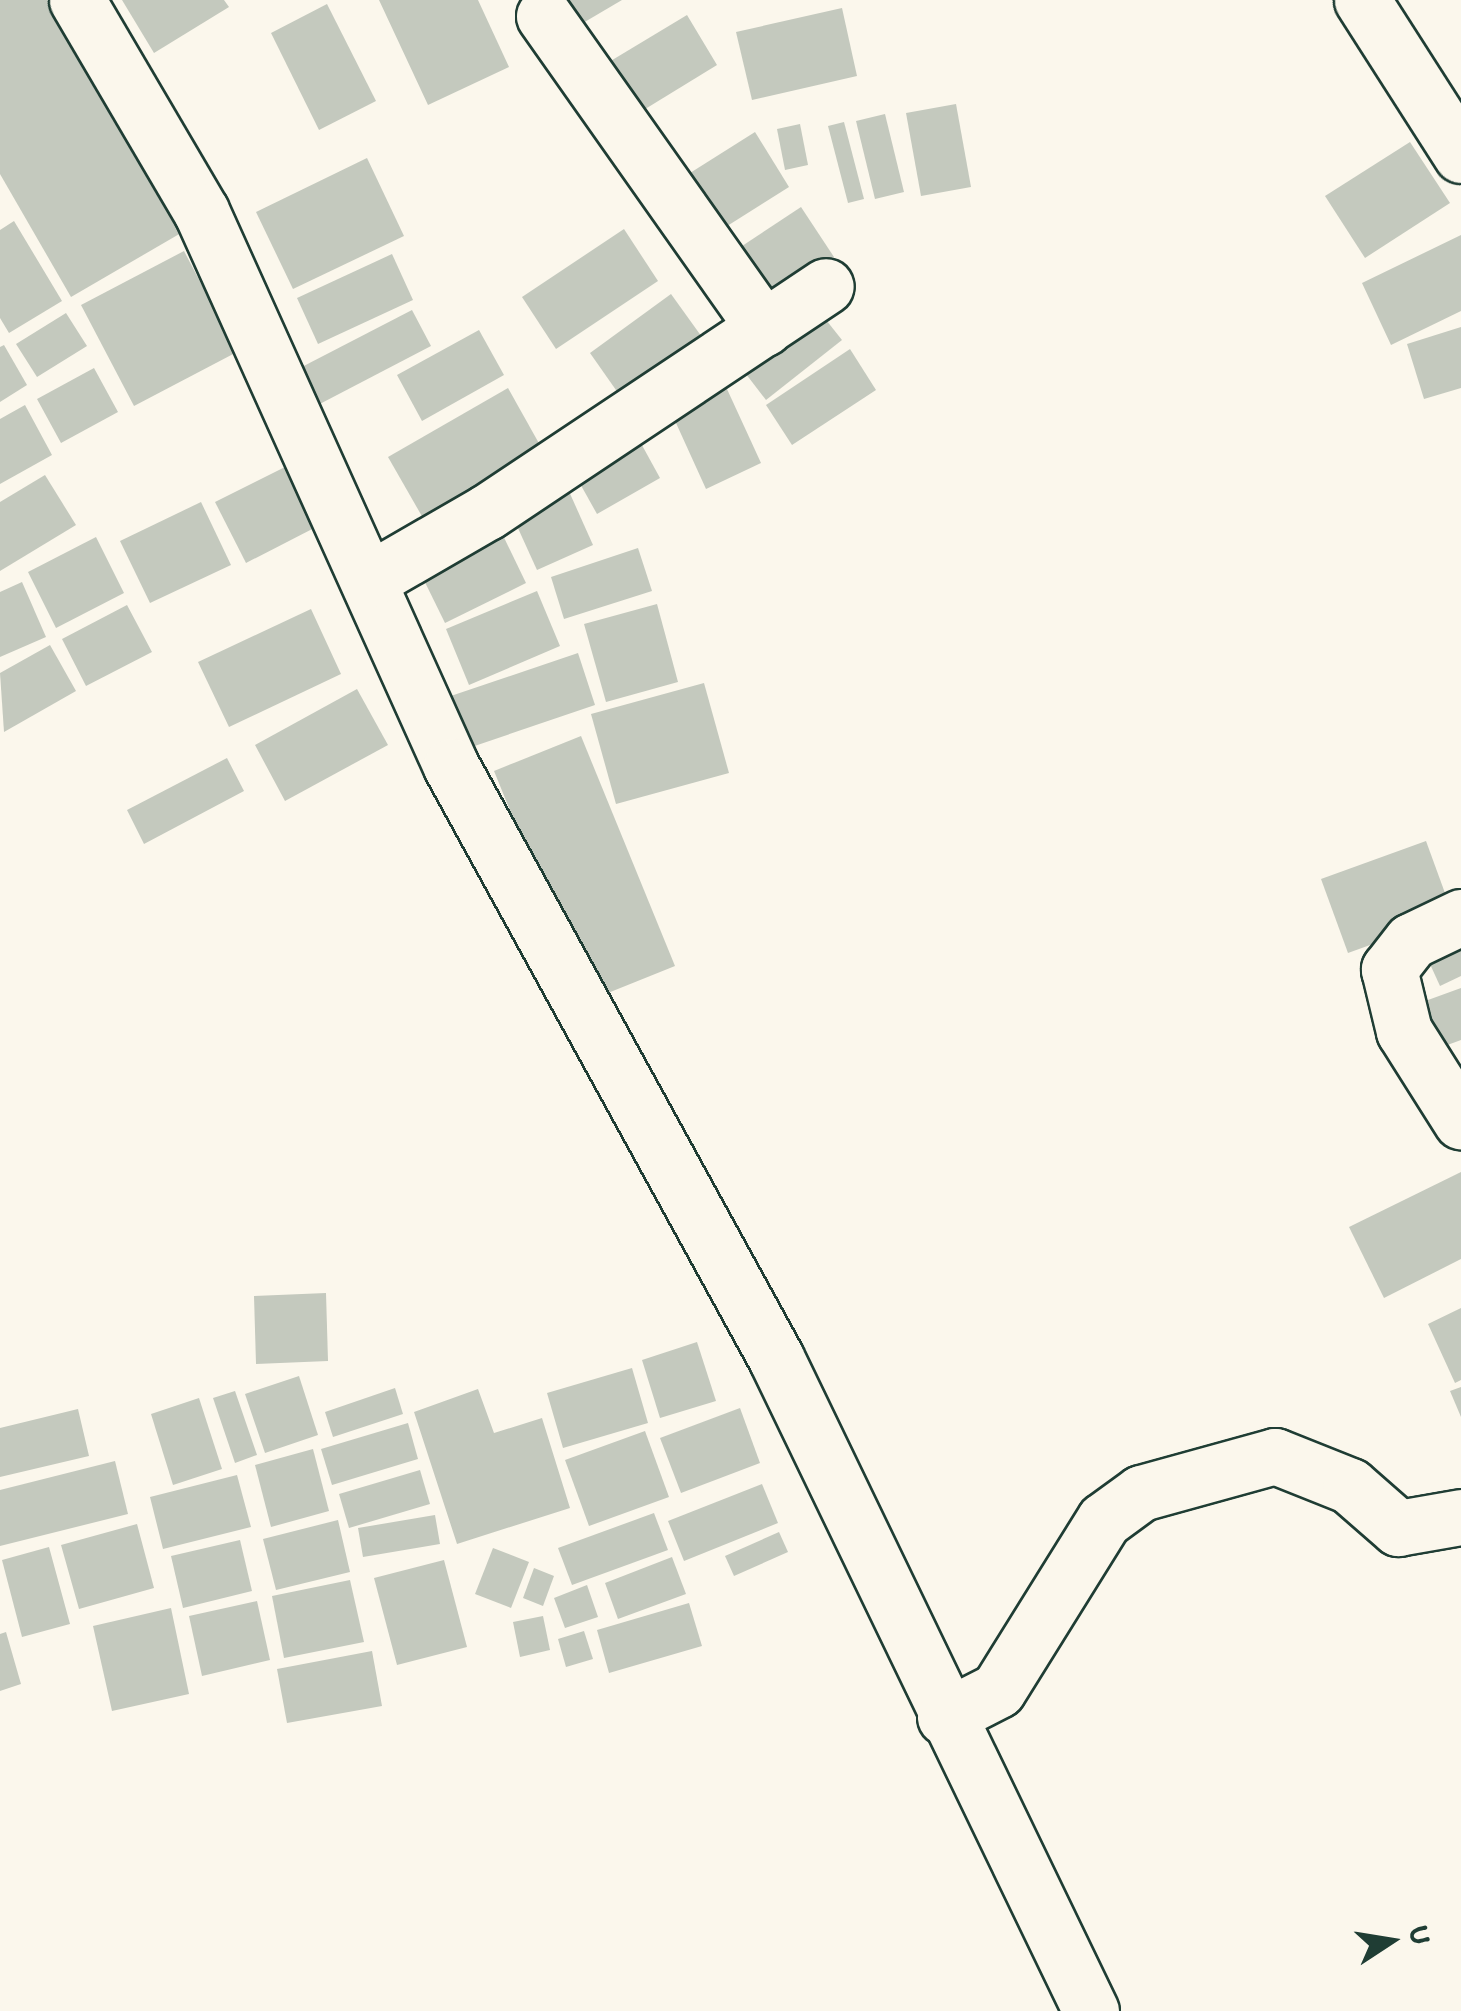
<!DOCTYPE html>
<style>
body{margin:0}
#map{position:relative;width:1461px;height:2011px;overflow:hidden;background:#fbf7ec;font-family:Itim,sans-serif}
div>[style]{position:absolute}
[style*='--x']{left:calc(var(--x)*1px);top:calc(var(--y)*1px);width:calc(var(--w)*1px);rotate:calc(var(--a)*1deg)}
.building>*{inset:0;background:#c4c9be}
.roads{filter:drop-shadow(2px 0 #1f3d34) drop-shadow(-2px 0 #1f3d34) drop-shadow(0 2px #1f3d34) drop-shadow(0 -2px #1f3d34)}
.minor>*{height:55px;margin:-27.5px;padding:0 27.5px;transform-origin:27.5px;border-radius:27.5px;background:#fbf7ec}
span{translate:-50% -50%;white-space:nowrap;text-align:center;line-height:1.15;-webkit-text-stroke:10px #fbf7ec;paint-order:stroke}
.north{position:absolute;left:1341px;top:1891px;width:100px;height:100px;-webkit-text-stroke:8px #fbf7ec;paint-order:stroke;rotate:78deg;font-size:28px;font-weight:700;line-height:40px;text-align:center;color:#1f3d34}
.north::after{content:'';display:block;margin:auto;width:35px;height:45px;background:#1f3d34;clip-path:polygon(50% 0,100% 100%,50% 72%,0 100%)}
</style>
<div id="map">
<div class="building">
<div style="clip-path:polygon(0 0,47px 0,181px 233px,71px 297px,0 174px)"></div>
<div style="clip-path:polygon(122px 0,224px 0,229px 7px,154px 53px)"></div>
<div style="clip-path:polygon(379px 0,478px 0,509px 67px,428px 105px)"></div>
<div style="clip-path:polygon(546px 0,622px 0,566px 33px)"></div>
<div style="clip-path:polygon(327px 4px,376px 101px,319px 130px,271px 33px)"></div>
<div style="clip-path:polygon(842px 8px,857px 76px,752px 100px,736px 32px)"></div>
<div style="clip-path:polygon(687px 15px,717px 65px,624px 122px,594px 71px)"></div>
<div style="clip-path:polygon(956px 104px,971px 187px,921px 196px,906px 113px)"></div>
<div style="clip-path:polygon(885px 114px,904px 192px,875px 199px,856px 121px)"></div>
<div style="clip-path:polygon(844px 122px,864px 199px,848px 203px,828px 126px)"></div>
<div style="clip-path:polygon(800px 124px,808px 165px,785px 170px,777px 129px)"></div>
<div style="clip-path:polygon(755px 132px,789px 187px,705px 240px,671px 185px)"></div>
<div style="clip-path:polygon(1410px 142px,1450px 203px,1365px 258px,1325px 196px)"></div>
<div style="clip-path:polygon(367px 158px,404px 236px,293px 289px,256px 212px)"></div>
<div style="clip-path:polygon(801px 207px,834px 257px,763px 304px,730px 254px)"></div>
<div style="clip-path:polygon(14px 221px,62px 301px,9px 333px,0 318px,0 230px)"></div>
<div style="clip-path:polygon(624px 229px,658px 281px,556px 349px,522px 297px)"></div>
<div style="clip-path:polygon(1461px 235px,1461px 311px,1391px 345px,1362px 283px)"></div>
<div style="clip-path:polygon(184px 251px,237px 352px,134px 406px,81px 305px)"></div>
<div style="clip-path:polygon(392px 254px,413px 300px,318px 344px,297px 298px)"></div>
<div style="clip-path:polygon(671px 294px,712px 351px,630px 410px,590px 353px)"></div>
<div style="clip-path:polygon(811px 301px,842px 340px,766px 400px,736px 361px)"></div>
<div style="clip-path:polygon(412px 310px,431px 346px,314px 407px,296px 370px)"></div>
<div style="clip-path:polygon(66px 313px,87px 346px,37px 377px,16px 344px)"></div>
<div style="clip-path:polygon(1461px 327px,1461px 388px,1424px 399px,1407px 344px)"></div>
<div style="clip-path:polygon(479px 330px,504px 375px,422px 421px,397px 375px)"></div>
<div style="clip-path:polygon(4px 345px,27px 385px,0 402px,0 347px)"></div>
<div style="clip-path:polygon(850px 349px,876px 390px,792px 445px,766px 405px)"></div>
<div style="clip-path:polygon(94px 368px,118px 412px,61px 443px,37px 399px)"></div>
<div style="clip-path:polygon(721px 376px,761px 463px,706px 489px,666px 401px)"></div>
<div style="clip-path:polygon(508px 388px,550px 463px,431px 532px,388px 457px)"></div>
<div style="clip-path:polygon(25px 405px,52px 455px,0 484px,0 419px)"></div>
<div style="clip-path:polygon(632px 427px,660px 478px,597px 514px,569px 464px)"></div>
<div style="clip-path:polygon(289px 465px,320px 525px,246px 563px,215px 502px)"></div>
<div style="clip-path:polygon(45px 475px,76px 525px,0 571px,0 502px)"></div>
<div style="clip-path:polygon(563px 478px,593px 545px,537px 570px,507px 504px)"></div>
<div style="clip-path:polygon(201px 502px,231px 565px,150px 603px,120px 541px)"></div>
<div style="clip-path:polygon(497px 523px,526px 583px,445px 623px,416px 564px)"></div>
<div style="clip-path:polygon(96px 537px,124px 593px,56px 628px,28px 572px)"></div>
<div style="clip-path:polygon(638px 548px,652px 591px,564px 619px,551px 577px)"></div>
<div style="clip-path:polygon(22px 582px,46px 637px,0 657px,0 592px)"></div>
<div style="clip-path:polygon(537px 591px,560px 646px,469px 685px,446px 629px)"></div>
<div style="clip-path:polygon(657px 604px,678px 682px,606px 702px,584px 624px)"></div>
<div style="clip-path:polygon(127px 605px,152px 652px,86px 686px,62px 639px)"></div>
<div style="clip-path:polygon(311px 609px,341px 674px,229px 727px,198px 662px)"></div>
<div style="clip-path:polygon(50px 645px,76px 691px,4px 732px,0 673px)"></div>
<div style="clip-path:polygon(578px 653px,595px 705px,451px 754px,433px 702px)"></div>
<div style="clip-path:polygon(704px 683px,729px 773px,616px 804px,591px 714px)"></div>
<div style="clip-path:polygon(357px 689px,388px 745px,285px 801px,255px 745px)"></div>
<div style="clip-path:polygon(581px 736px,675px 966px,588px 1001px,494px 771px)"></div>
<div style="clip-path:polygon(227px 758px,244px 791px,144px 844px,127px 810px)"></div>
<div style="clip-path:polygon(1426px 841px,1453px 915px,1348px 953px,1321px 879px)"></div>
<div style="clip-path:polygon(1461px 921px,1461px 976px,1440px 986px,1419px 940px)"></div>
<div style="clip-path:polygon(1461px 988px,1461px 1040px,1423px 1054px,1406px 1008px)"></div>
<div style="clip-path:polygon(1461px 1172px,1461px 1259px,1384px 1298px,1349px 1227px)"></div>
<div style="clip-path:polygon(326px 1293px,328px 1361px,256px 1364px,254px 1296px)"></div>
<div style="clip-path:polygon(1461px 1308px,1461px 1380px,1455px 1383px,1428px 1324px)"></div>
<div style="clip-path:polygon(697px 1342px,716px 1401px,660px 1418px,642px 1360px)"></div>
<div style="clip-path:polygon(632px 1368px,648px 1423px,563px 1448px,547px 1393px)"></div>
<div style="clip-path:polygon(299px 1376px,318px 1435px,265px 1453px,245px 1394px)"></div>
<div style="clip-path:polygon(1461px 1387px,1461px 1417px,1450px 1391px)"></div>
<div style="clip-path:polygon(395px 1388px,403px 1414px,333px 1437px,325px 1412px)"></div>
<div style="clip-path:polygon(478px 1389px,494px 1433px,542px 1418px,570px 1508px,457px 1544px,414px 1412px)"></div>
<div style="clip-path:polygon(235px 1391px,257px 1455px,235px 1463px,213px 1398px)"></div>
<div style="clip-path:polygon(199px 1398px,222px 1469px,173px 1485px,151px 1414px)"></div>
<div style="clip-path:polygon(740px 1408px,760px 1463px,681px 1493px,660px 1438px)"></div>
<div style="clip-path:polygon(78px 1409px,89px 1456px,0 1477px,0 1428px)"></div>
<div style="clip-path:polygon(408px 1423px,418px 1459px,332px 1485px,321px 1449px)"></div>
<div style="clip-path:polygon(645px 1431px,669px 1497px,589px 1526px,565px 1460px)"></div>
<div style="clip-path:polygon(313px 1449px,329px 1511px,271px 1527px,255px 1465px)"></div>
<div style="clip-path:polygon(115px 1461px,128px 1514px,0 1546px,0 1490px)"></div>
<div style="clip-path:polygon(420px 1470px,430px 1504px,349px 1528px,339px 1494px)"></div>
<div style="clip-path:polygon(237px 1475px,251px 1527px,163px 1549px,150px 1497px)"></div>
<div style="clip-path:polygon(762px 1484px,778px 1523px,684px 1561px,668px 1521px)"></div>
<div style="clip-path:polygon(654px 1513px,668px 1550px,572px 1585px,558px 1548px)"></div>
<div style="clip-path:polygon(435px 1515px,440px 1544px,363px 1557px,358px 1528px)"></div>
<div style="clip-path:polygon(338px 1520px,350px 1572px,276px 1590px,263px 1539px)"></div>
<div style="clip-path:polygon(137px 1524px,154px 1588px,79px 1609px,61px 1545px)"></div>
<div style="clip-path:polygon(779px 1532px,788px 1552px,734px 1576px,725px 1556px)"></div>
<div style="clip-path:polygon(240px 1540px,252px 1591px,183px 1608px,171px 1556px)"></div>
<div style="clip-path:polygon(49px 1547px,70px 1624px,22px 1637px,2px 1560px)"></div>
<div style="clip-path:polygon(493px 1548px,529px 1562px,511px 1608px,475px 1594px)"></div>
<div style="clip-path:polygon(672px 1557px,686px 1594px,618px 1619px,605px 1583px)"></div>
<div style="clip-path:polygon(444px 1560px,467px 1647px,397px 1665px,374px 1578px)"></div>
<div style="clip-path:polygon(534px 1568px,554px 1576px,543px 1606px,523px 1598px)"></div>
<div style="clip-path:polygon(350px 1580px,364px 1642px,284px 1658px,272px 1596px)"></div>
<div style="clip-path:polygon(587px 1585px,598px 1617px,565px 1628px,554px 1598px)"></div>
<div style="clip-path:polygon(257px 1601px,270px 1660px,202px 1676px,189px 1616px)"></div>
<div style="clip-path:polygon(689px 1603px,702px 1646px,609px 1673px,597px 1630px)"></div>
<div style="clip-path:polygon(171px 1608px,189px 1694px,112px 1711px,93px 1626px)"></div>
<div style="clip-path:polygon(543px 1616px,550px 1650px,520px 1657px,513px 1622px)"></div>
<div style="clip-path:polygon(584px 1631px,593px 1659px,566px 1667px,558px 1639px)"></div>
<div style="clip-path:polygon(6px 1632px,21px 1684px,0 1691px,0 1634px)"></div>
<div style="clip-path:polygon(372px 1651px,382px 1706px,287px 1723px,277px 1669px)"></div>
</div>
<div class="roads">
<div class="minor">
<div style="--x:77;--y:0;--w:245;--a:59.6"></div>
<div style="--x:201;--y:211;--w:609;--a:65.75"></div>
<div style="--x:451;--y:766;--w:675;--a:61.23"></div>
<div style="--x:776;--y:1358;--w:725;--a:64.25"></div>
<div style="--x:1362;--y:0;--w:184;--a:57.4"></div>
<div style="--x:544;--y:16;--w:382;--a:54.8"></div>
<div style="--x:369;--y:580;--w:136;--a:-30"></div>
<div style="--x:487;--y:512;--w:407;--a:-33.7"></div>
<div style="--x:1461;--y:917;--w:55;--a:154.4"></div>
<div style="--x:1411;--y:941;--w:36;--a:128"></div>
<div style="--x:1389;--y:969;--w:64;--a:76.4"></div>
<div style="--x:1404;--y:1031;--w:107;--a:57.7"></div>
<div style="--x:945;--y:1717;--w:59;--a:-27"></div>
<div style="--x:998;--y:1690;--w:200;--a:-58.1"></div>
<div style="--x:1104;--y:1520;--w:46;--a:-36.1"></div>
<div style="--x:1141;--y:1493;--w:139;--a:-15.4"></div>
<div style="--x:1275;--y:1456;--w:81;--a:21.8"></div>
<div style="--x:1350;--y:1486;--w:64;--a:41.2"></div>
<div style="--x:1398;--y:1528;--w:64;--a:-9.9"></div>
</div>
</div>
<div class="north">U</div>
</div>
